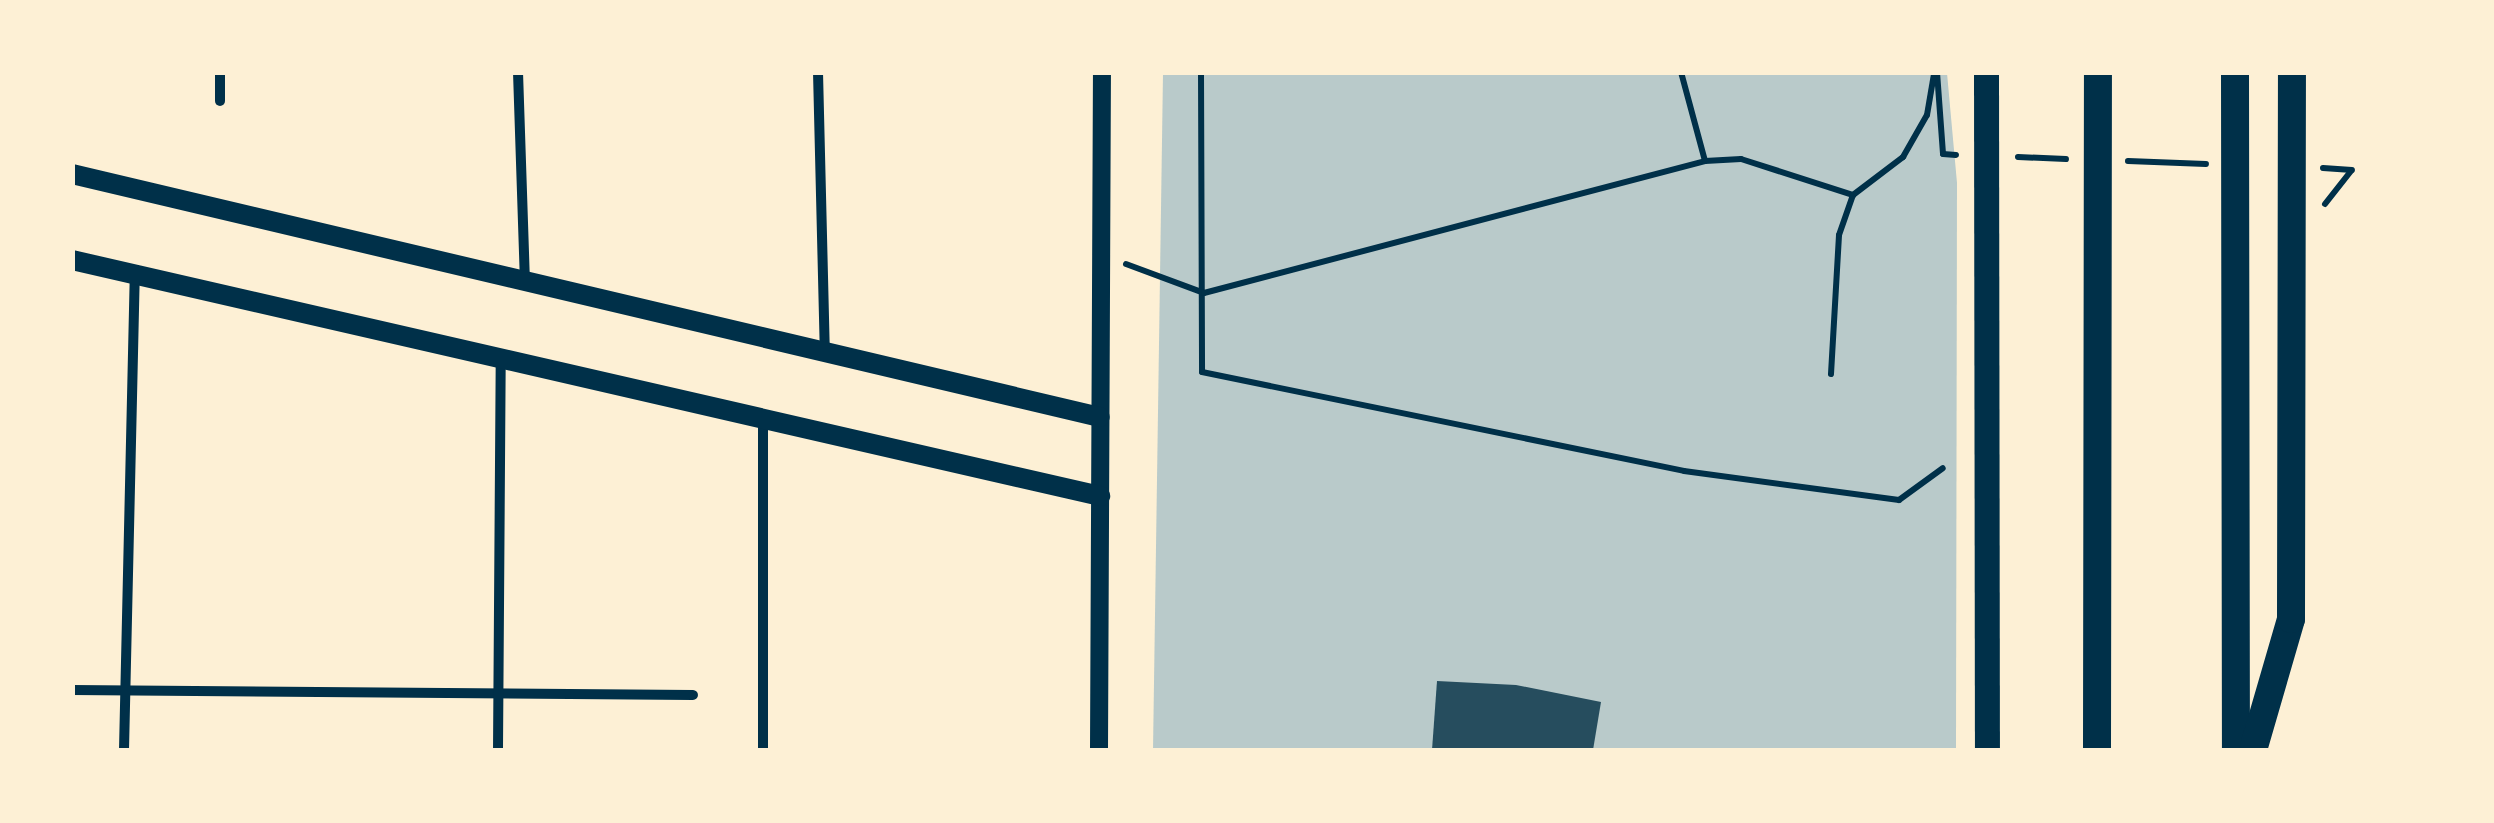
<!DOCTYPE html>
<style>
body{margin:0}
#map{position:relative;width:2494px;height:823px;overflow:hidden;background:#fdf0d5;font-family:"Exo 2",sans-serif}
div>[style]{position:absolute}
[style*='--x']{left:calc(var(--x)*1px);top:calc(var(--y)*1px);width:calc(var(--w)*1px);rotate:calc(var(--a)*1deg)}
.green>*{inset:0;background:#b9caca}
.building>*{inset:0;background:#264d5e}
.path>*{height:6px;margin:-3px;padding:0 3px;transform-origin:3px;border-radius:3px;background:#003049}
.minor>*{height:10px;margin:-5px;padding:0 5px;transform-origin:5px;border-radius:5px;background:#003049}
.tertiary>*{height:18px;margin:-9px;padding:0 9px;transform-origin:9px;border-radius:9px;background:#003049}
.secondary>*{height:20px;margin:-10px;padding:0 10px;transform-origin:10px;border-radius:10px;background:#003049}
.primary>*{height:25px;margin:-12.5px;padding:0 12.5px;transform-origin:12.5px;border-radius:12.5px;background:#003049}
.trunk>*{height:28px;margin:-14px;padding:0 14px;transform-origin:14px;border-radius:14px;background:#003049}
span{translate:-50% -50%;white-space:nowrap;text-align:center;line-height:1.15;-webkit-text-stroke:9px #fdf0d5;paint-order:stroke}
.frame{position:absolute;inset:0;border:75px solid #fdf0d5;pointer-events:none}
</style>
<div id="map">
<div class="green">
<div style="clip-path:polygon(1163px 73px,1947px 73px,1957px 183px,1956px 750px,1153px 750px)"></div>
</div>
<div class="building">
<div style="clip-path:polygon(1437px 681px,1516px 685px,1601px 702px,1593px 750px,1432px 750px)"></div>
</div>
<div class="path">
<div style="--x:1201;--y:72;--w:300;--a:89.8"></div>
<div style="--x:1202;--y:372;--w:492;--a:11.6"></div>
<div style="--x:1684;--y:471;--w:217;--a:7.7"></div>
<div style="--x:1899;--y:500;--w:54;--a:-36"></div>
<div style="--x:1681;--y:72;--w:92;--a:74.9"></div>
<div style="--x:1937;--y:72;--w:82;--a:85.8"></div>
<div style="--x:1943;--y:154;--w:13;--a:4"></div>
<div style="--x:2018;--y:157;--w:48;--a:2.4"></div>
<div style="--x:2128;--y:161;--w:78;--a:2.2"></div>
<div style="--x:2323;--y:168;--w:29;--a:4"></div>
<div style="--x:2325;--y:204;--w:42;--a:-51.8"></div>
<div style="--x:1126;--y:264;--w:83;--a:20.4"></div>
<div style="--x:1204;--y:293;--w:518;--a:-14.76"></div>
<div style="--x:1705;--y:161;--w:36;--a:-3"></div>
<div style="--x:1741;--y:159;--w:118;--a:17.8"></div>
<div style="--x:1831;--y:374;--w:139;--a:-86.7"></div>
<div style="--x:1839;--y:235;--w:42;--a:-70.7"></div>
<div style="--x:1853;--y:195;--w:63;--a:-37.2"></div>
<div style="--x:1903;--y:157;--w:48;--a:-60.3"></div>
<div style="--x:1927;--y:115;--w:42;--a:-80.3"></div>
</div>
<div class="minor">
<div style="--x:220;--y:72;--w:29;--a:90"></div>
<div style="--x:518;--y:72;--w:209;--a:88.1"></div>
<div style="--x:818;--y:72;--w:279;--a:88.6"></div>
<div style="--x:72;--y:690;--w:621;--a:0.46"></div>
<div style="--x:124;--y:750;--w:475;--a:-88.7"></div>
<div style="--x:498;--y:750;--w:391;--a:-89.6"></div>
<div style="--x:763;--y:750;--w:330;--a:-90"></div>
</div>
<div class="tertiary">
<div style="--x:1099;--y:750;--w:678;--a:-89.75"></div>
</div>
<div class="secondary">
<div style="--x:72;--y:174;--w:1056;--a:13.3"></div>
<div style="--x:72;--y:260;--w:1055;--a:12.93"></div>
</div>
<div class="primary">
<div style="--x:1986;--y:72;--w:678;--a:89.92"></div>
</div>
<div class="trunk">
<div style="--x:2235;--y:72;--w:678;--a:89.92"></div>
<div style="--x:2097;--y:750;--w:678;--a:-89.92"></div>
<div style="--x:2253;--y:750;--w:136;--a:-73.8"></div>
<div style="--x:2291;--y:619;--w:547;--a:-89.9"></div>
</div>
<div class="frame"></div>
</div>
